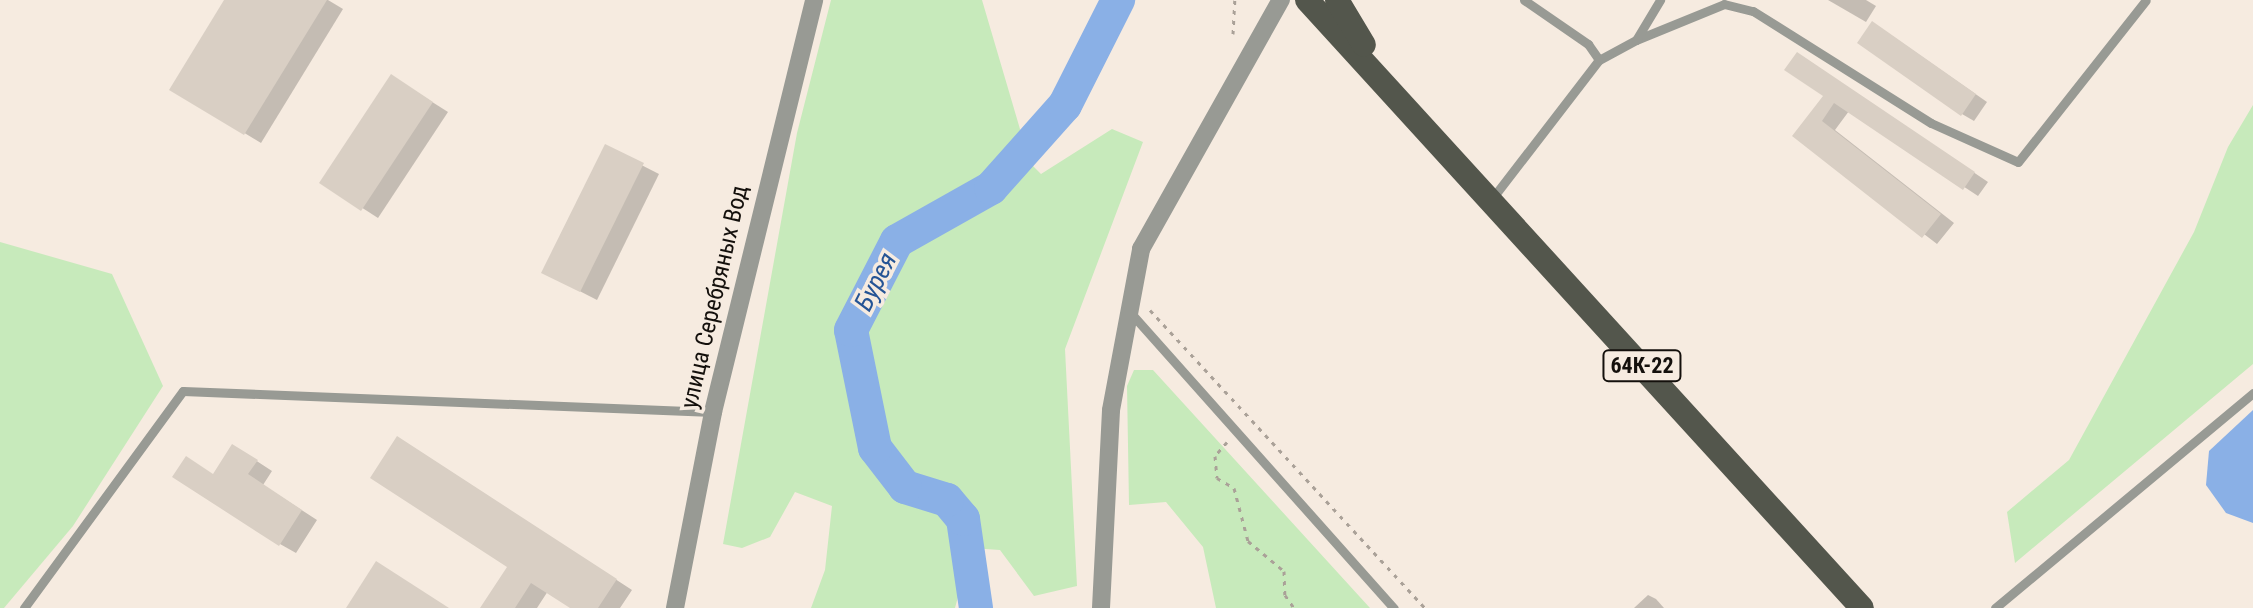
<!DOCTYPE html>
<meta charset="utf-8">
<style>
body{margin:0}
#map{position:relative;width:2253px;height:608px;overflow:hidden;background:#f6ebe0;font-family:"Roboto Condensed",sans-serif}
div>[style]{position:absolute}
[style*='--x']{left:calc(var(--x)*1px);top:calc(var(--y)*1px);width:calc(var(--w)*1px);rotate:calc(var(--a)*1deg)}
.green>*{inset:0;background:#c7eabb}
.water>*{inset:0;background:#8ab0e6}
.shadow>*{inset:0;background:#0003}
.river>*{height:34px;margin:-17px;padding:0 17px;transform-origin:17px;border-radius:17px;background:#8ab0e6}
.building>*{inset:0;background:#d9cfc4}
.path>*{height:3px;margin-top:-1.5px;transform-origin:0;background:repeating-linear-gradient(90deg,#aaa198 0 4px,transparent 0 10px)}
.lane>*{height:9px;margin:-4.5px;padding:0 4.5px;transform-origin:4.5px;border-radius:4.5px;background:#989a94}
.street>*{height:18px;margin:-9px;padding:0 9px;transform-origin:9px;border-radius:9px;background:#989a94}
.primary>*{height:24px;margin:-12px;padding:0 12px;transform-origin:12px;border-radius:12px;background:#53564c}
span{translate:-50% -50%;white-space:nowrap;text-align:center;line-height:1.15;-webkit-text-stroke:7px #f6ebe0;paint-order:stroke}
.shield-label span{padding:2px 6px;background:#f6ebe0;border:2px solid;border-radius:6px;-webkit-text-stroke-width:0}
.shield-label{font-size:22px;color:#14100c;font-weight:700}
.street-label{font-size:24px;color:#14100c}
.water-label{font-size:26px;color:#255495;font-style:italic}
</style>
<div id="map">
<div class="green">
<div style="clip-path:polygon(831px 0,982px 0,1030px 163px,1041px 174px,1112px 129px,1143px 142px,1065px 349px,1077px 586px,1034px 596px,1000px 550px,971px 548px,955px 608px,811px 608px,825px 570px,832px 506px,795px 492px,770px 537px,742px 548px,723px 544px,797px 133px)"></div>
<div style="clip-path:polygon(2253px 105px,2253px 364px,2015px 563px,2007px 512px,2069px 460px,2194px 232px,2228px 147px)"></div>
<div style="clip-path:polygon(0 242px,112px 274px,163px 386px,73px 526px,4px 608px,0 608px)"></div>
<div style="clip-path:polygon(1134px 370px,1153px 370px,1370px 608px,1216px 608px,1203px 547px,1166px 502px,1129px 505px,1127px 386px)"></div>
</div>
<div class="water">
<div style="clip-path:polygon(2253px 410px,2253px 523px,2226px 513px,2206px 485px,2209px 451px)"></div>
</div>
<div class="shadow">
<div style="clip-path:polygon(226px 0,328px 0,343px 9px,261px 143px,172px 89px)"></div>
<div style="clip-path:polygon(1828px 0,1866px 0,1876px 6px,1866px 22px)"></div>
<div style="clip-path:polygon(1885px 31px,1987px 102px,1974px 121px,1962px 114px)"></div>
<div style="clip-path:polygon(1811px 63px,1988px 182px,1978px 196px,1849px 111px,1835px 130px,1954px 223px,1937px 244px,1795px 135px,1826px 95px)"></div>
<div style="clip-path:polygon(407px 86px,448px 112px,378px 218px,322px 182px)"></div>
<div style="clip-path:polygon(606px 147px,659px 174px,597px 300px,560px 281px)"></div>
<div style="clip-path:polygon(414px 448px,632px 590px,620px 608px,574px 608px,548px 591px,537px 608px,482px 608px,510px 566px)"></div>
<div style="clip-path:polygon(249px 456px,272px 471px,263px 485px,317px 520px,296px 553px,280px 544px,214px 476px)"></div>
<div style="clip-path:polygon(1648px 595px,1656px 599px,1664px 608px,1634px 608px)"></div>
</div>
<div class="river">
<div style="--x:976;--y:608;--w:90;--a:-98.3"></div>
<div style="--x:963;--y:519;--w:25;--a:-130"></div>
<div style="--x:947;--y:500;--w:44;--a:-162.8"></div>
<div style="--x:905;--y:487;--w:49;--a:-127.6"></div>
<div style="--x:875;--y:448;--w:120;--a:-101.5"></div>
<div style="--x:851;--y:330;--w:100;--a:-62.7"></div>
<div style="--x:897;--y:241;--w:108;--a:-29.4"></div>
<div style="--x:991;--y:188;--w:111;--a:-48.3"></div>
<div style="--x:1065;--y:105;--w:118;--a:-63.2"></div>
</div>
<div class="building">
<div style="clip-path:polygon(224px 0,327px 0,244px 135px,169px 90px)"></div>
<div style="clip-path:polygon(1872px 21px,1976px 94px,1961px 116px,1857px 43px)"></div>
<div style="clip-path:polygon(1797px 52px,1975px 172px,1963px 190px,1834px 103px,1822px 121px,1941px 214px,1922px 238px,1792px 136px,1823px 96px,1784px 70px)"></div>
<div style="clip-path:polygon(391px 74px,433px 102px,361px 211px,319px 183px)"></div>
<div style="clip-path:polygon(605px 144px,644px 163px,580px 292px,541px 273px)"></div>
<div style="clip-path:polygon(397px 436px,617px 579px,598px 608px,570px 608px,531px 583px,515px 608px,480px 608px,507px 567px,370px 478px)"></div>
<div style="clip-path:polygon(232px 444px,258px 460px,248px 474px,302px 510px,279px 546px,172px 477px,186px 456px,213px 474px)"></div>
<div style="clip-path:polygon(376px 561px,449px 608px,346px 608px)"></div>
</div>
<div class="path">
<div style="--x:1233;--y:34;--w:34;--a:-87"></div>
<div style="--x:1150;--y:310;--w:405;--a:47.3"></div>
<div style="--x:1227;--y:442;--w:18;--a:131"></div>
<div style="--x:1215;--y:456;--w:22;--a:85"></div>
<div style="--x:1217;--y:478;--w:20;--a:30"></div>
<div style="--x:1234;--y:488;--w:55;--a:75.2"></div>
<div style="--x:1248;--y:541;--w:47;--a:39.8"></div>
<div style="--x:1284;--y:571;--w:24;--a:88"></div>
<div style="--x:1285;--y:595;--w:16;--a:55"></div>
</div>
<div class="lane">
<div style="--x:1524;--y:0;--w:78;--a:34.5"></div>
<div style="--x:1588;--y:44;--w:19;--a:55"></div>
<div style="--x:1636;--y:40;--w:95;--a:-22.2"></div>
<div style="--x:1724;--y:4;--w:30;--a:14"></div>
<div style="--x:1753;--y:11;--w:210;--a:32.2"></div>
<div style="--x:1931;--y:123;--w:95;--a:24.1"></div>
<div style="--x:2018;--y:162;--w:206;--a:-51.7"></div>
<div style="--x:1491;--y:200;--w:177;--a:-52.4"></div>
<div style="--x:1599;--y:60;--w:42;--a:-28.4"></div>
<div style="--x:1636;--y:40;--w:47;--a:-59"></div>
<div style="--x:1129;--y:311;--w:398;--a:48.3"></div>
<div style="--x:24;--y:608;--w:269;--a:-53.8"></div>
<div style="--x:183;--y:391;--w:530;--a:2.27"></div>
<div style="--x:1995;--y:608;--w:336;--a:-39.8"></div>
</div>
<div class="street">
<div style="--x:675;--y:608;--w:200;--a:-79"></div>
<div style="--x:713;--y:412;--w:424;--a:-76.2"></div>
<div style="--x:1101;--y:608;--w:198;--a:-87.1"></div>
<div style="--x:1111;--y:410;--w:164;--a:-79.4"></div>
<div style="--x:1141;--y:249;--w:286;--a:-60.7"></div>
</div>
<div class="primary">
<div style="--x:1307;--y:0;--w:823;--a:47.61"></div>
<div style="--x:1337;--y:0;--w:52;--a:59"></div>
</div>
<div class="shield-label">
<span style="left:1642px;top:366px">64К-22</span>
</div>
<div class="street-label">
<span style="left:715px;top:297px;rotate:-77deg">улица Серебряных Вод</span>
</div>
<div class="water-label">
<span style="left:876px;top:282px;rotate:-63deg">Бурея</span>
</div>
</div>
